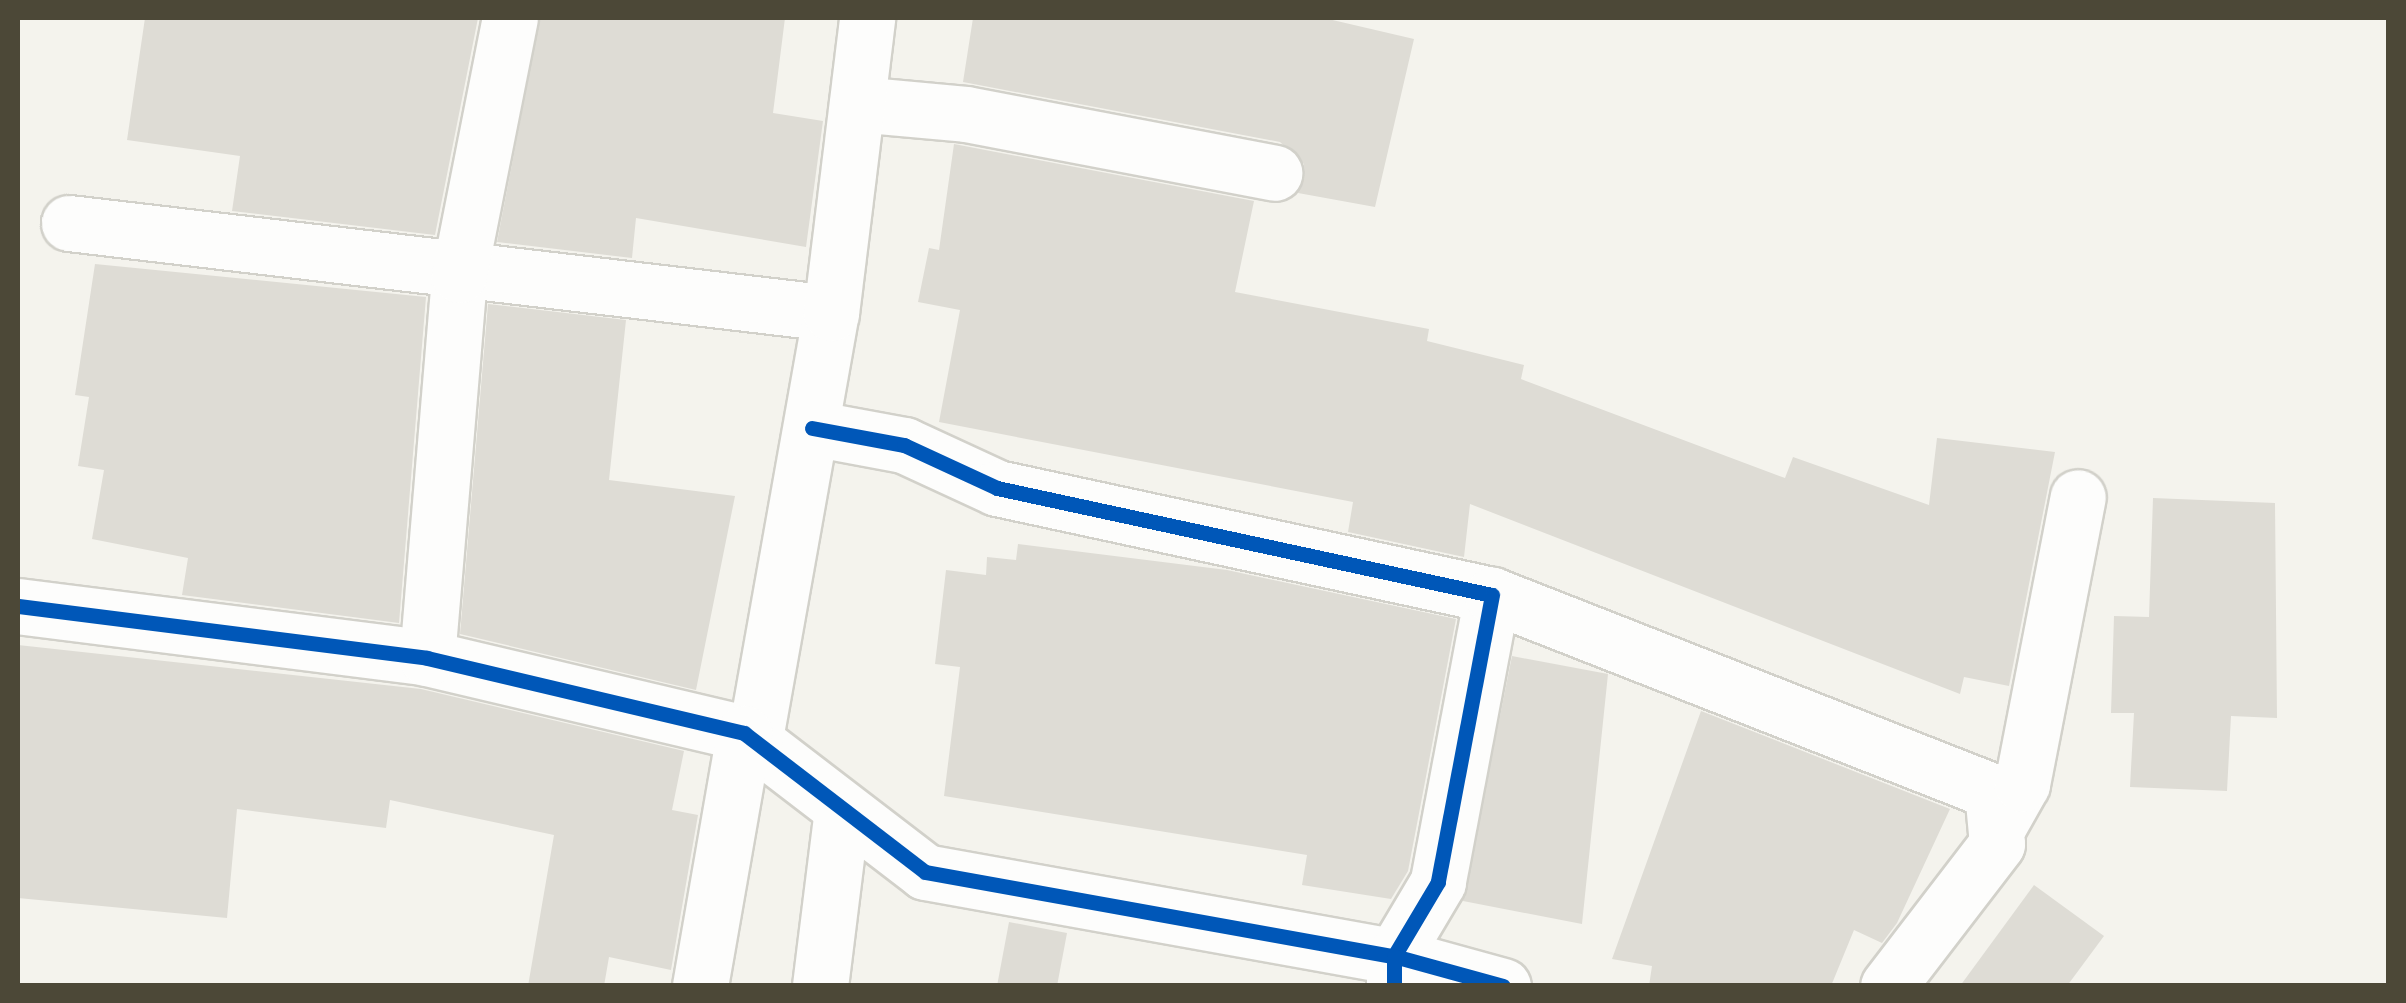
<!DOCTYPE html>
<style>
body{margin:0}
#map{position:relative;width:2406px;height:1003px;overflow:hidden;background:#f4f3ed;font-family:"Source Sans 3",sans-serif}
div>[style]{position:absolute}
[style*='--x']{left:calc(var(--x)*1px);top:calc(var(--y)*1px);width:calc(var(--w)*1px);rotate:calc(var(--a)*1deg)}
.building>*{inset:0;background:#dedcd5}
.roads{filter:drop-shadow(2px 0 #d2d1ca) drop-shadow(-2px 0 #d2d1ca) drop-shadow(0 2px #d2d1ca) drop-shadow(0 -2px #d2d1ca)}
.minor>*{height:55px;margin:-27.5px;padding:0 27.5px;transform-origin:27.5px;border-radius:27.5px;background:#fdfdfc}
.cycleway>*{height:15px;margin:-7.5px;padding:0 7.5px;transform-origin:7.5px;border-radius:7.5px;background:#0057b8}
span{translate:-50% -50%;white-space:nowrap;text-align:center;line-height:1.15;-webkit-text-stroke:9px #fff;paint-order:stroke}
.frame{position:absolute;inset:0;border:20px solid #4c4837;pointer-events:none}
</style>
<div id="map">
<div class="building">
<div style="clip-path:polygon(145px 18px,478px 18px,435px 235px,232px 211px,240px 156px,127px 140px)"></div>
<div style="clip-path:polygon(540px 18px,785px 18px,773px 113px,823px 121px,806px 247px,636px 218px,632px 258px,497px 242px)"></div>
<div style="clip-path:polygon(973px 18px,1324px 18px,1414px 39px,1375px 207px,1298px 193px,1304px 164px,1280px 142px,963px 82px)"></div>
<div style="clip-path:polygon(954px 144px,1254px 201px,1235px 292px,1429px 329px,1427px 341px,1524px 365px,1521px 379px,1785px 478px,1793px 457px,1929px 505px,1937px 438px,2055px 452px,2009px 686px,1964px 677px,1960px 694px,1470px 504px,1464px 557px,1348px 532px,1353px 502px,939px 422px,960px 310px,918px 302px,929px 248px,939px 250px)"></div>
<div style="clip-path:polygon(95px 264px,426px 297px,399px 623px,182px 595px,188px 558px,92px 539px,104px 470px,78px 466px,89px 397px,75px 395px)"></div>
<div style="clip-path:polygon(488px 304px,626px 320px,609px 480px,735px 496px,696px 690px,460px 634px)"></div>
<div style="clip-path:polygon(2153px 498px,2275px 503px,2277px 718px,2231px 716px,2227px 791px,2130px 787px,2134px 713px,2111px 713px,2114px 616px,2149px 617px)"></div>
<div style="clip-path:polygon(1018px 544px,1227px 570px,1456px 619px,1408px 871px,1391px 899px,1302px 885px,1307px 855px,944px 796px,960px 667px,935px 664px,946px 570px,986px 575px,987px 557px,1016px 560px)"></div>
<div style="clip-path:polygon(18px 645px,421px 689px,684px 751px,672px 810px,698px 815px,671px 970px,609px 957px,604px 986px,528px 986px,554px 835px,390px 800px,386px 828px,237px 809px,227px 918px,18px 898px)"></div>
<div style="clip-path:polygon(1512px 656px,1608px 674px,1582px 924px,1463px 901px)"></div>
<div style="clip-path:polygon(1701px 711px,1950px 809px,1897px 923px,1882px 943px,1854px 930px,1831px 986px,1649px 986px,1652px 966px,1612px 959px)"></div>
<div style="clip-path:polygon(2034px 885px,2104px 936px,2067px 986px,1960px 986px)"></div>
<div style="clip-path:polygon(1009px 922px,1067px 933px,1057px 986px,997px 986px)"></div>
</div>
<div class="roads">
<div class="minor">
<div style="--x:857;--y:104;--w:109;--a:5.2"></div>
<div style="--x:966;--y:114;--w:314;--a:10.8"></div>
<div style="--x:69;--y:223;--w:767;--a:6.74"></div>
<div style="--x:812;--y:428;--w:94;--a:10.5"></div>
<div style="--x:904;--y:445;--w:102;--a:24.8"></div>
<div style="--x:997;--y:488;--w:506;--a:12.2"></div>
<div style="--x:1492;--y:595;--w:292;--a:100.7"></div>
<div style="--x:1438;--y:882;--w:86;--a:120.7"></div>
<div style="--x:1394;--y:956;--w:113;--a:15.4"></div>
<div style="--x:1492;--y:595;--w:537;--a:21.41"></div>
<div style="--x:1992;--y:791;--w:53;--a:84.6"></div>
<div style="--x:1997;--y:844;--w:179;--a:127.5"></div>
<div style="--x:18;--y:606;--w:412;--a:7.2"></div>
<div style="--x:427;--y:658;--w:326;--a:13.3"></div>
<div style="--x:744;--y:733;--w:228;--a:37.5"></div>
<div style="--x:925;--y:872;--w:476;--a:10.2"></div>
<div style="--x:1394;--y:956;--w:30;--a:90"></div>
<div style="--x:427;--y:658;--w:384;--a:-85.2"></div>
<div style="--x:459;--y:275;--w:262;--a:-78.8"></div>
<div style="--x:755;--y:738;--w:432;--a:-79.9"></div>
<div style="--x:831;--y:313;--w:297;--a:-83"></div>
<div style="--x:2000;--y:823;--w:45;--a:-60.6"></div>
<div style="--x:2022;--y:784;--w:292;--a:-79"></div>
<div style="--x:700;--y:986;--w:257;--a:-80.1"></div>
<div style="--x:820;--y:986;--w:177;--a:-82.9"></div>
</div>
</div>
<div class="cycleway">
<div style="--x:812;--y:428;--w:94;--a:10.5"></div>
<div style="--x:904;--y:445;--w:102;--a:24.8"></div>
<div style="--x:997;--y:488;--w:506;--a:12.2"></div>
<div style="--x:1492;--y:595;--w:292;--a:100.7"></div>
<div style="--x:1438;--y:882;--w:86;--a:120.7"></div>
<div style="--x:1394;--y:956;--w:113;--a:15.4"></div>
<div style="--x:18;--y:606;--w:412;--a:7.2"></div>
<div style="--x:427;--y:658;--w:326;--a:13.3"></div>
<div style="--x:744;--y:733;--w:228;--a:37.5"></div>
<div style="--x:925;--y:872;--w:476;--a:10.2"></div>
<div style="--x:1394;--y:956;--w:30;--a:90"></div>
</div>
<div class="frame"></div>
</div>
